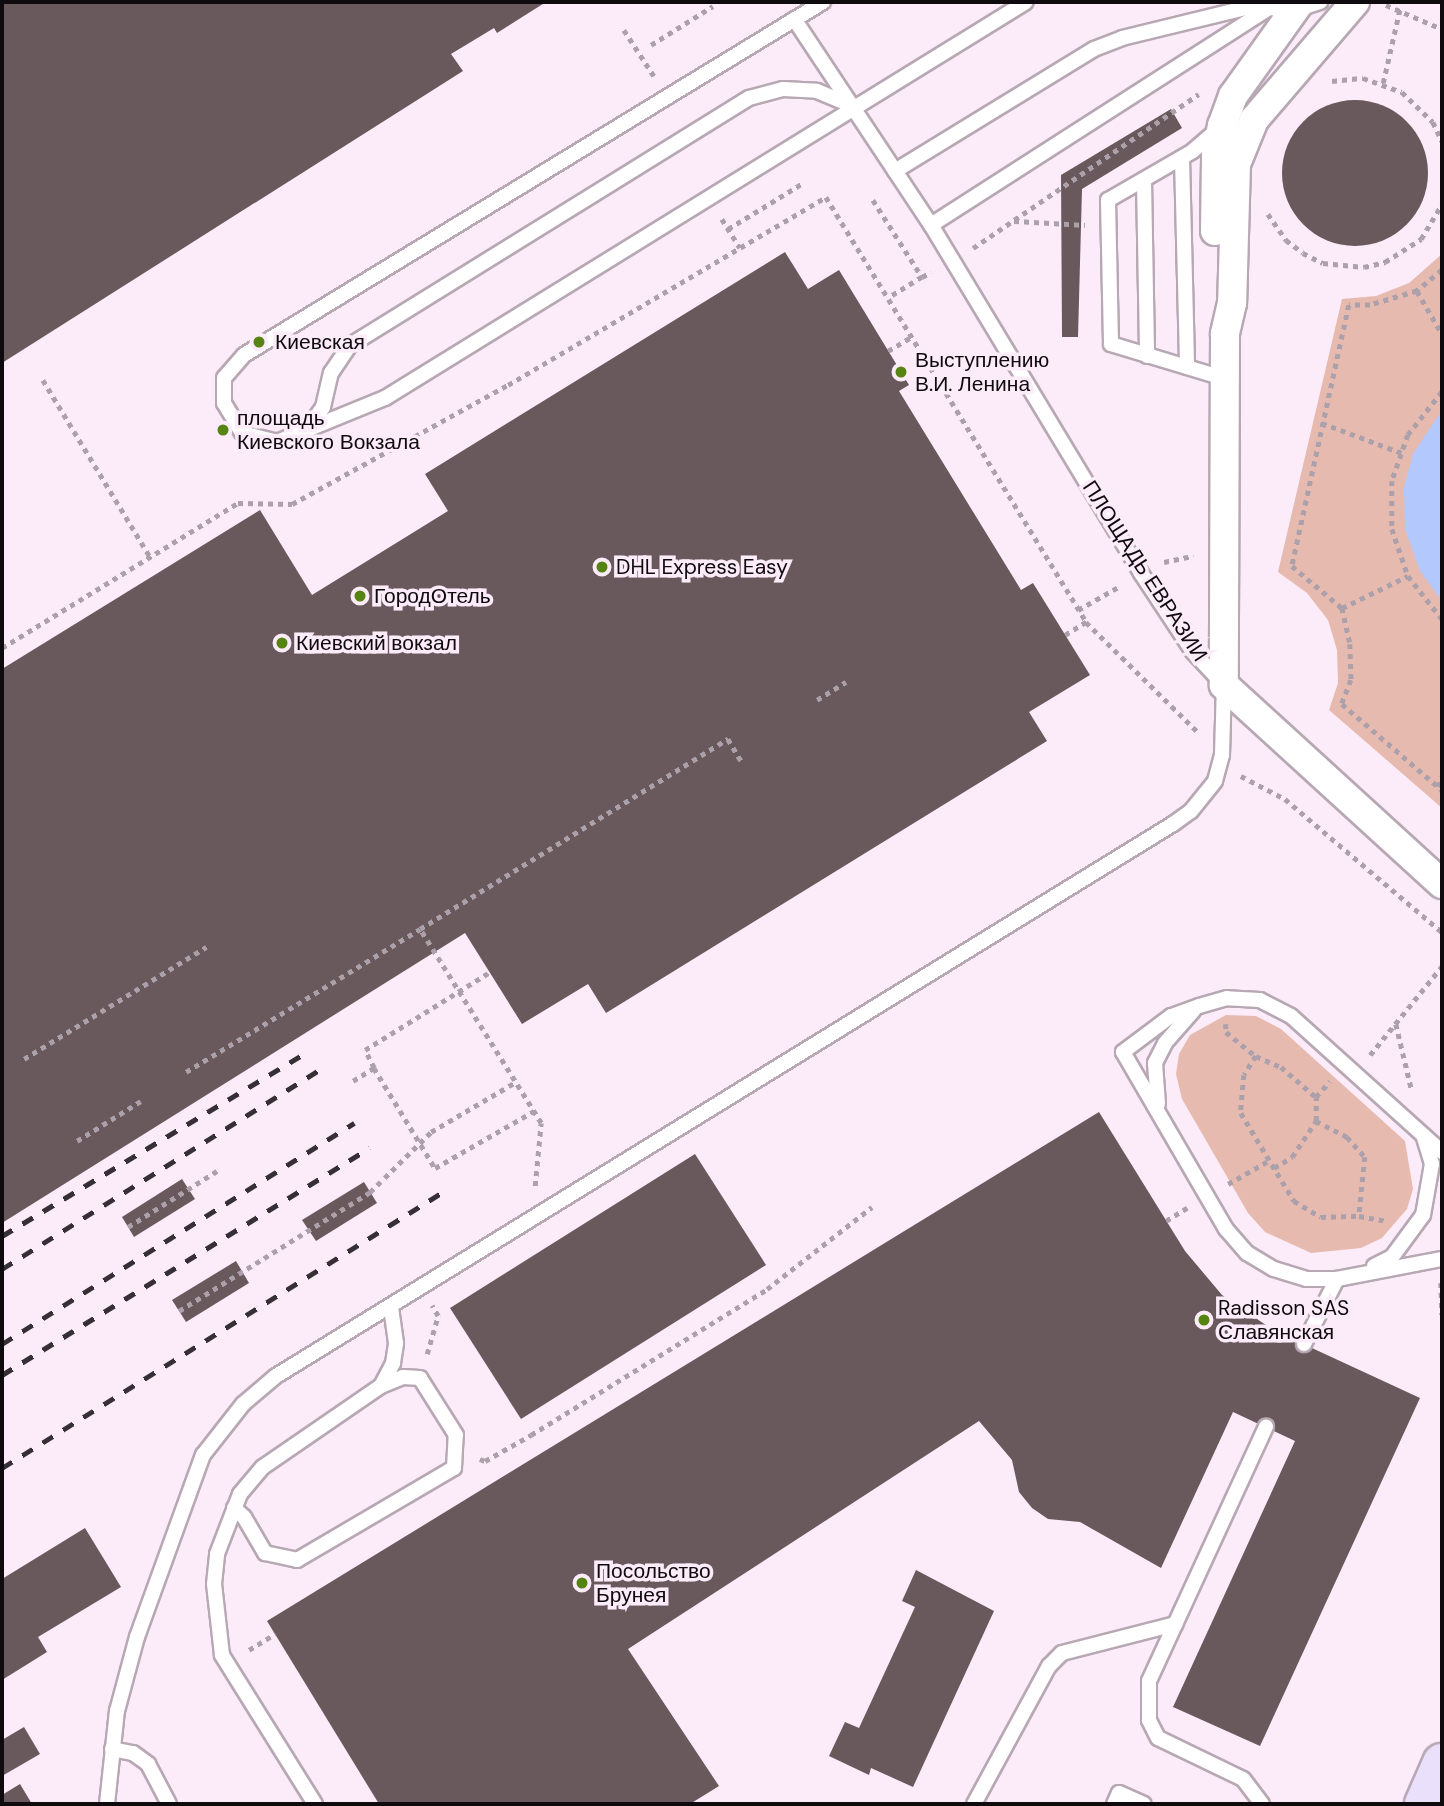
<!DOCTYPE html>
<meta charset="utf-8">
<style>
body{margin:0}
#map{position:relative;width:1444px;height:1806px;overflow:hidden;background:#fcecf9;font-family:"DM Sans",sans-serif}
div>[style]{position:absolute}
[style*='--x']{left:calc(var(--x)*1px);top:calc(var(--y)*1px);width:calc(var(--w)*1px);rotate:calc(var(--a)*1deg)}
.green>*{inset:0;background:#e6baaf}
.water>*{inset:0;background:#b3c9fe}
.building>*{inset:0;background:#69585c}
.round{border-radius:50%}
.path>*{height:4.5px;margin-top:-2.25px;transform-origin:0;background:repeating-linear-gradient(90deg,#aca0aa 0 5px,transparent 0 10px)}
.roads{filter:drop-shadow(2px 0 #b7a8b4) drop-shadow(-2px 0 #b7a8b4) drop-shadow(0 2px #b7a8b4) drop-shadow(0 -2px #b7a8b4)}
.lane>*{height:14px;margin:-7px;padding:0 7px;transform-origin:7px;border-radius:7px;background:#fff}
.street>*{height:28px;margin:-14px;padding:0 14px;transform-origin:14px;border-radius:14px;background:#fff}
.secondary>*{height:38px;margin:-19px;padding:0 19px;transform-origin:19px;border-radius:19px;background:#eae0fc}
.rail>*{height:5px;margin-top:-2.5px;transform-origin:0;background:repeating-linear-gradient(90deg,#363036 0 12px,transparent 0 24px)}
.dots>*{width:19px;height:19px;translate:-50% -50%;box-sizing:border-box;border:4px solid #fcecf9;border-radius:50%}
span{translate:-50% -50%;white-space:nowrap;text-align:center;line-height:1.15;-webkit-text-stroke:7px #fcecf9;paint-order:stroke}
.poi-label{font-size:21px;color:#0e0a0e}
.left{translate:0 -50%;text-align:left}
.street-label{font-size:21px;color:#0e0a0e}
.frame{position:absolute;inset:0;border:4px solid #0e0a0e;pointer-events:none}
</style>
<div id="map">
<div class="green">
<div style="clip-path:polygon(1442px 254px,1442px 808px,1329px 710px,1338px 683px,1337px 650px,1328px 620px,1307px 593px,1278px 572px,1342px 299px,1376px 296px,1409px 283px)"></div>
<div style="clip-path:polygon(1226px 1015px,1256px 1016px,1281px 1029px,1405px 1141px,1413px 1189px,1407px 1209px,1382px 1238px,1361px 1248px,1311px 1253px,1265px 1232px,1248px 1213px,1182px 1099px,1176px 1074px,1179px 1054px,1190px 1035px)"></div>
</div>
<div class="water">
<div style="clip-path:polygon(1442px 410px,1442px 601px,1420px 571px,1405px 529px,1404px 487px,1413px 454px)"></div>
</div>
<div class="building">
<div style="clip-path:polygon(2px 2px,546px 2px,497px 33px,494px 28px,451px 54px,463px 71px,2px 363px)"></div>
<div class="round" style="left:1282px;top:100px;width:146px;height:146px"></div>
<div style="clip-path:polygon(1171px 109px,1182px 128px,1082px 189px,1078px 337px,1062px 337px,1061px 175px)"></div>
<div style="clip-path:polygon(785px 252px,808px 289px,839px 270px,909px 385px,899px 391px,1021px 590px,1033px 583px,1090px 675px,1029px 712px,1047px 741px,606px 1013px,588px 984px,522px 1024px,465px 933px,2px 1223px,2px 669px,260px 510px,312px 595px,448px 511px,425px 474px)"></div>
<div style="clip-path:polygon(1099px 1112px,1185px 1251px,1222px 1295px,1273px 1330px,1420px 1398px,1260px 1746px,1173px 1707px,1295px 1441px,1233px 1412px,1161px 1568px,1080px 1522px,1048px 1519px,1032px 1508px,1019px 1492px,1012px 1460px,979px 1421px,628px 1649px,719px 1786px,690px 1804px,379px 1804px,267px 1621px)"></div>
<div style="clip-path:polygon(695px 1154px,766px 1265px,521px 1419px,450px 1308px)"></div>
<div style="clip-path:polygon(182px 1179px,195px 1199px,134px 1237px,122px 1217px)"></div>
<div style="clip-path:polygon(364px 1182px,377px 1203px,316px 1241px,302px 1220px)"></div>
<div style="clip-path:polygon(236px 1261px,249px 1283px,186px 1322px,172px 1300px)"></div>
<div style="clip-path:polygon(85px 1528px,121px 1587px,38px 1637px,47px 1652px,2px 1680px,2px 1579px)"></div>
<div style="clip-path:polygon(916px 1570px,994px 1611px,913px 1787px,871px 1768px,869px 1775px,829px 1756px,845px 1722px,859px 1728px,915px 1607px,902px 1601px)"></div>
<div style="clip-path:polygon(24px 1727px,40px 1754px,2px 1776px,2px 1740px)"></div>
<div style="clip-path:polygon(20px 1784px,32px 1804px,2px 1804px,2px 1795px)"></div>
</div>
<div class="path">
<div style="--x:1386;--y:5;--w:61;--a:23.2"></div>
<div style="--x:624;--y:30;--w:55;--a:56.9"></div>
<div style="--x:651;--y:45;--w:73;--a:-32.2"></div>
<div style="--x:1332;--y:81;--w:31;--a:-6"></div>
<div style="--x:1363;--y:78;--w:41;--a:19.7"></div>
<div style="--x:1402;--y:92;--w:43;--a:44.1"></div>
<div style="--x:1433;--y:122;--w:21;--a:65"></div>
<div style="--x:1383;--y:83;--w:77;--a:-77.2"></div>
<div style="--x:873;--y:200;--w:91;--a:57.5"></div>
<div style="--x:922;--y:277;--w:40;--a:148"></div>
<div style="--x:1268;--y:214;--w:32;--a:55"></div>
<div style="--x:1286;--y:240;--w:21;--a:37"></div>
<div style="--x:1303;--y:253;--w:22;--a:27"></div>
<div style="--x:1323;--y:263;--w:41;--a:5.6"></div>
<div style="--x:1364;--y:267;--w:22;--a:-13"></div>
<div style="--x:1385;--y:262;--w:43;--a:-32.6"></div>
<div style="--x:1421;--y:239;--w:41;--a:-59"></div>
<div style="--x:722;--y:219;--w:34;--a:58"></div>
<div style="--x:1014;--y:221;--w:71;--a:3.2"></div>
<div style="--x:728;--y:229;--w:88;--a:-31.5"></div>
<div style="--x:973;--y:248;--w:273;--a:-34.3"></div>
<div style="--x:1442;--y:270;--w:33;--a:140"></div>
<div style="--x:1417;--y:291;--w:49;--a:163.4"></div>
<div style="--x:1370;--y:305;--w:21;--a:180"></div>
<div style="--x:1349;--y:305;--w:267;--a:102.3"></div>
<div style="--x:1292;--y:566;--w:65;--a:40"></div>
<div style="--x:1342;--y:608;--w:37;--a:77"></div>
<div style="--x:1350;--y:644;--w:36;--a:88"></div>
<div style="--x:1351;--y:680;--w:26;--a:111"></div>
<div style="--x:1342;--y:704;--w:132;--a:40.7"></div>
<div style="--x:922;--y:277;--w:10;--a:-29"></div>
<div style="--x:1417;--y:291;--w:50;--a:59.8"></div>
<div style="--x:888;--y:351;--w:27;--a:-31"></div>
<div style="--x:43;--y:380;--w:207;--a:58.8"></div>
<div style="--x:1442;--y:392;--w:55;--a:128.3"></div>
<div style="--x:1408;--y:435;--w:49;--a:109.2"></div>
<div style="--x:1392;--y:481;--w:48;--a:90"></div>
<div style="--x:1392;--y:529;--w:50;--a:71.2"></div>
<div style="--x:1408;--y:576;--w:55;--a:51.7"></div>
<div style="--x:1322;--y:423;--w:85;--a:20.6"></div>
<div style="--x:1164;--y:562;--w:30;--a:-12"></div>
<div style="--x:1342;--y:608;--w:73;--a:-25.9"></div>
<div style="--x:1078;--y:610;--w:48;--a:-29.7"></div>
<div style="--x:1065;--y:635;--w:25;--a:-32"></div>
<div style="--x:1086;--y:622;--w:157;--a:44.5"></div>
<div style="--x:2;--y:648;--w:277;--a:-31.6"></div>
<div style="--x:238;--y:503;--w:54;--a:1.1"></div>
<div style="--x:292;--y:504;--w:247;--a:-28.9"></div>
<div style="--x:508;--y:385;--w:369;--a:-30.6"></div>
<div style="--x:826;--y:197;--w:498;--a:58.5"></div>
<div style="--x:817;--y:700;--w:34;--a:-32"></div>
<div style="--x:1241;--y:776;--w:50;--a:27.6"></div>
<div style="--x:1285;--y:799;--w:206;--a:40.3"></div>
<div style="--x:1438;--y:787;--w:12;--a:-70"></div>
<div style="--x:1226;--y:1024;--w:8;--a:90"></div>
<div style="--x:1226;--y:1032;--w:38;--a:39"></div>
<div style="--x:1256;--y:1056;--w:27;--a:24"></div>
<div style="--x:1281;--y:1067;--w:46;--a:40.6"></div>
<div style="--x:1396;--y:1024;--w:69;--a:76.6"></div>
<div style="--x:1370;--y:1055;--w:114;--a:-51"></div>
<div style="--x:1256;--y:1056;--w:22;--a:122"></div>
<div style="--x:1244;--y:1075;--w:38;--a:95"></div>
<div style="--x:1241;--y:1113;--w:103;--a:58.9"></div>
<div style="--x:1294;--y:1201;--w:31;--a:31"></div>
<div style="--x:1321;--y:1217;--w:38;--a:-2"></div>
<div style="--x:1359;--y:1216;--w:28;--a:10"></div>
<div style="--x:24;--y:1059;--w:214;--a:-31.6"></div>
<div style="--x:374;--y:1068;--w:20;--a:-117"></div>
<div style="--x:365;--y:1050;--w:147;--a:-32"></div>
<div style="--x:186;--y:1072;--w:274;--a:-31.4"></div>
<div style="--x:353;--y:1081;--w:25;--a:-32"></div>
<div style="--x:374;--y:1068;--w:117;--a:58.6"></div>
<div style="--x:435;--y:1168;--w:114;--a:-29.9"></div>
<div style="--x:1316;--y:1121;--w:35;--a:27"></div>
<div style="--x:1347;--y:1137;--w:27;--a:48"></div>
<div style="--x:1365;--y:1157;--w:59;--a:95.8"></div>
<div style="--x:77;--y:1141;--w:75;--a:-32"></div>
<div style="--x:1274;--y:1168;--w:21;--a:-31"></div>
<div style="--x:1292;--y:1157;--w:43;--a:-56.3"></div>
<div style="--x:1316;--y:1121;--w:24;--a:-90"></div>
<div style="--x:1316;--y:1097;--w:21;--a:-49"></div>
<div style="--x:1228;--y:1184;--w:48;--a:-29.7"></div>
<div style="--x:535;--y:1186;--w:63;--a:-84.6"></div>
<div style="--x:541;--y:1123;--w:229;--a:-122"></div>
<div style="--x:420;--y:929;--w:362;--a:-31.7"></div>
<div style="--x:728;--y:739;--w:27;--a:59"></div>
<div style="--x:1166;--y:1221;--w:25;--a:-32"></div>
<div style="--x:128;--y:1227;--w:109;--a:-32.2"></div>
<div style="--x:1441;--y:1283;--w:32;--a:88"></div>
<div style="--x:179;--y:1311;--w:225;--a:-31.9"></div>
<div style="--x:370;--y:1192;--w:86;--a:-44.5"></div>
<div style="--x:431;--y:1132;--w:99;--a:-30.5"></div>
<div style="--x:427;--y:1354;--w:40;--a:-74"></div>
<div style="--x:438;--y:1316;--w:12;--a:-121"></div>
<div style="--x:480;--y:1459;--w:5;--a:22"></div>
<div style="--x:485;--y:1461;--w:53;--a:-29.5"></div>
<div style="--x:531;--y:1435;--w:278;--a:-31.7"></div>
<div style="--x:767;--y:1289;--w:133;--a:-38"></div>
<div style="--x:249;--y:1650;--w:31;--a:-32"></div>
</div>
<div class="roads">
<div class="lane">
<div style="--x:823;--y:2;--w:678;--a:148.63"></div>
<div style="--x:244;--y:355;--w:30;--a:131"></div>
<div style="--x:224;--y:378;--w:25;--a:90"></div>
<div style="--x:224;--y:403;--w:35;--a:59"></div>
<div style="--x:242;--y:433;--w:36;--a:14"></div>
<div style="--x:277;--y:442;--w:117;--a:-22.2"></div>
<div style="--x:385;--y:398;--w:753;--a:-31.71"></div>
<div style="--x:1218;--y:129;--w:33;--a:139"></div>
<div style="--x:1193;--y:151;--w:98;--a:150"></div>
<div style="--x:1108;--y:200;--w:144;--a:88.8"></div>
<div style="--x:1111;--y:344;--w:120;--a:16.9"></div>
<div style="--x:1182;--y:158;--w:209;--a:88.6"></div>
<div style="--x:895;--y:171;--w:233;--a:-31.5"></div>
<div style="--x:1094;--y:49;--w:30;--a:-21"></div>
<div style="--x:1122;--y:38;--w:139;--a:-13.7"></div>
<div style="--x:1257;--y:5;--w:33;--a:12"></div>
<div style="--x:1289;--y:12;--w:33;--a:-18"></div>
<div style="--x:1144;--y:180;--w:176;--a:89"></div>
<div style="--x:931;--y:225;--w:402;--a:-32.7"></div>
<div style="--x:305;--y:432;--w:31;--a:-54"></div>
<div style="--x:323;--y:407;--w:35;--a:-77"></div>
<div style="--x:331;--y:373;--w:32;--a:-56"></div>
<div style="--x:349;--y:346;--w:471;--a:-31.8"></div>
<div style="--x:749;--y:98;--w:35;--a:-15"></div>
<div style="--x:783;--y:89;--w:34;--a:3"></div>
<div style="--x:817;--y:91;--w:41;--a:22.8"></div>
<div style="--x:1158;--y:1104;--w:41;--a:-94.2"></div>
<div style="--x:1155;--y:1063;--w:22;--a:-63"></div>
<div style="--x:1165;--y:1043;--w:43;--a:-48.8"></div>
<div style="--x:1442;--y:1152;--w:203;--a:-138"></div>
<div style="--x:1291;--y:1016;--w:35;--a:-153"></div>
<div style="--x:1260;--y:1000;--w:33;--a:-177"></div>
<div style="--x:1227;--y:998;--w:29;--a:164"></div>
<div style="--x:1199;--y:1006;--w:30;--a:160"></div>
<div style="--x:1171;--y:1016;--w:60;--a:143.1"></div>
<div style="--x:1123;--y:1052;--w:205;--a:59.8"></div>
<div style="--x:1226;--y:1229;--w:32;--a:49"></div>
<div style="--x:1247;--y:1253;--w:31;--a:31"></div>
<div style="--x:1274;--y:1269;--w:34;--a:17"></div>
<div style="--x:1307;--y:1279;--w:30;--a:0"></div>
<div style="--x:1337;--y:1279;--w:107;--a:-10.8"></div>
<div style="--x:1374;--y:1266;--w:20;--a:-27"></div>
<div style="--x:1392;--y:1257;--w:52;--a:-53.6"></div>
<div style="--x:1423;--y:1215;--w:52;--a:-80"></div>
<div style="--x:1432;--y:1164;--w:30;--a:-107"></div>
<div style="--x:1304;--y:1344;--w:73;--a:-63.1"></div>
<div style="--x:234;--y:1508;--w:13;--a:42"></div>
<div style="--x:244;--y:1517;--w:42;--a:59.7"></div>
<div style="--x:265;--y:1553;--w:33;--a:12"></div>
<div style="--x:297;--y:1560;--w:182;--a:-30.4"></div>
<div style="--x:454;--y:1468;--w:33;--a:-87"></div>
<div style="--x:456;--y:1435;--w:67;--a:-122.3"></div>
<div style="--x:420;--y:1378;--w:17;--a:-177"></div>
<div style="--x:403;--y:1377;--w:24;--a:158"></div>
<div style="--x:112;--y:1749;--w:21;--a:11"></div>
<div style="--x:133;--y:1753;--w:19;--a:36"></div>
<div style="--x:148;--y:1764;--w:45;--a:62.3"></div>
<div style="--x:107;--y:1804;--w:94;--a:-83.9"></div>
<div style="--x:117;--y:1711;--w:77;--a:-74.9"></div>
<div style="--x:137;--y:1637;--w:194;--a:-70.1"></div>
<div style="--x:203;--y:1455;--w:65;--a:-51.9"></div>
<div style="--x:243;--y:1404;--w:43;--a:-40.3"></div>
<div style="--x:276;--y:1376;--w:1053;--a:-31.61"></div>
<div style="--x:1173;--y:824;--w:22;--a:-36"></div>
<div style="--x:1191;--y:811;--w:38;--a:-51"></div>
<div style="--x:1215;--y:781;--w:27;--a:-75"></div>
<div style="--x:1222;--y:755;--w:70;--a:-88.4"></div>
<div style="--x:1224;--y:685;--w:45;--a:-133.2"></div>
<div style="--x:1193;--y:652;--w:95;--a:-123.4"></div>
<div style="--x:1141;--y:573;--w:406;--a:-121.1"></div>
<div style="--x:931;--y:225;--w:247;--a:-123.6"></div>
<div style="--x:315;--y:1804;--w:176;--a:-122"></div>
<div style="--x:222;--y:1655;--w:71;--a:-96.4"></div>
<div style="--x:214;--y:1584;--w:30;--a:-84"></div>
<div style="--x:217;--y:1554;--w:64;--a:-69"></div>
<div style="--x:240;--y:1494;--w:35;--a:-50"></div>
<div style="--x:263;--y:1467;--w:143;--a:-34.5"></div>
<div style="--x:381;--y:1386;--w:26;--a:-62"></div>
<div style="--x:393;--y:1363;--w:20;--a:-81"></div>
<div style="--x:396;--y:1343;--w:37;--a:-98"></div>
<div style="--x:974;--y:1804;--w:157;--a:-61.5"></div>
<div style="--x:1049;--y:1666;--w:18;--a:-45"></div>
<div style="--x:1062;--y:1653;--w:117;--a:-14.4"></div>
<div style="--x:1114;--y:1804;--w:12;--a:-66"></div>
<div style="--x:1119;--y:1793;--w:27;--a:24"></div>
<div style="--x:1262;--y:1804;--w:31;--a:-127"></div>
<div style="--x:1243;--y:1779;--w:94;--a:-154.2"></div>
<div style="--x:1158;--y:1738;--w:20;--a:-117"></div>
<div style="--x:1149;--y:1720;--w:39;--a:-90"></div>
<div style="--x:1149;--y:1681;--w:280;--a:-65.3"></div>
</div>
<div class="street">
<div style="--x:1355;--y:2;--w:155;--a:130.6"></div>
<div style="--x:1254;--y:120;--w:48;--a:112.2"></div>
<div style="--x:1236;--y:164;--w:139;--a:91.6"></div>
<div style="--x:1232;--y:303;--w:32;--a:103"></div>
<div style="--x:1225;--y:334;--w:351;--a:90.2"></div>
<div style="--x:1224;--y:685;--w:295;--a:42.4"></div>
<div style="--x:1215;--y:231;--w:75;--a:-89.2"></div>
<div style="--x:1216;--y:156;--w:31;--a:-79"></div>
<div style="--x:1222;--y:126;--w:32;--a:-70"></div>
<div style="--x:1233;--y:96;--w:115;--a:-54.5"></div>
</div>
<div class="secondary">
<div style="--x:1424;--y:1804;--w:45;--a:-66.3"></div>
</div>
</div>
<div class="rail">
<div style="--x:2;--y:1236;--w:358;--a:-31.1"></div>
<div style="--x:2;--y:1269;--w:377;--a:-32.1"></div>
<div style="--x:2;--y:1344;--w:416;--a:-32.1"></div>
<div style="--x:2;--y:1375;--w:432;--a:-31.7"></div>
<div style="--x:2;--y:1468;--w:527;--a:-32.06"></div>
</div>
<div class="dots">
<div style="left:259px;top:342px;background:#568412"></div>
<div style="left:901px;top:372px;background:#568412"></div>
<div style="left:223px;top:430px;background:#568412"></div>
<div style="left:602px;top:567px;background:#568412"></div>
<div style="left:360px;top:596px;background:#568412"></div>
<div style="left:282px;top:643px;background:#568412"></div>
<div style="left:1204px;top:1320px;background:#568412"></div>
<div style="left:582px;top:1583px;background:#568412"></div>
</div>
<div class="poi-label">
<span class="left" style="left:275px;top:342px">Киевская</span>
<span class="left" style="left:915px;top:372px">Выступлению<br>В.И. Ленина</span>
<span class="left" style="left:237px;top:430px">площадь<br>Киевского Вокзала</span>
<span class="left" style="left:616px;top:567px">DHL Express Easy</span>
<span class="left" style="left:374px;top:596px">ГородОтель</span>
<span class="left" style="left:296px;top:643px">Киевский вокзал</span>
<span class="left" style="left:1218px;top:1320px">Radisson SAS<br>Славянская</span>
<span class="left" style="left:596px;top:1583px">Посольство<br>Брунея</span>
</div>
<div class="street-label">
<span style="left:1145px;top:571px;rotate:57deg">ПЛОЩАДЬ ЕВРАЗИИ</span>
</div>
<div class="frame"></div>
</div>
